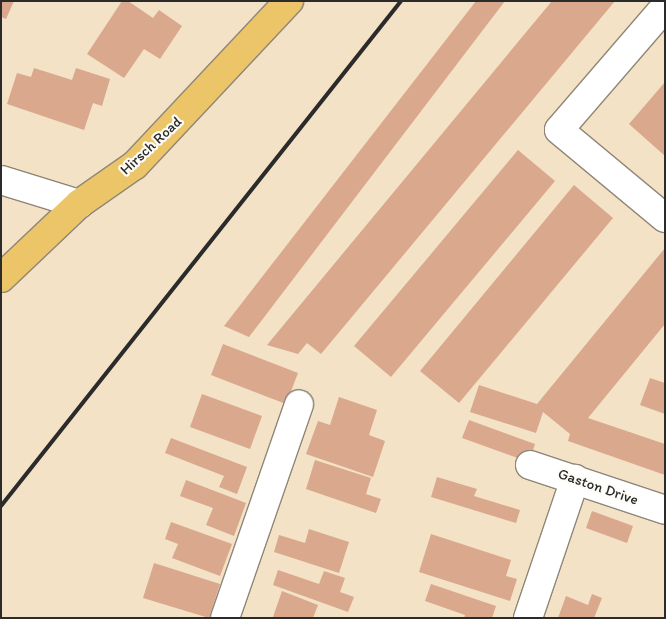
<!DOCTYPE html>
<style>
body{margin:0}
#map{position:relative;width:666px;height:619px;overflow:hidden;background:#f3e2c6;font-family:Itim,sans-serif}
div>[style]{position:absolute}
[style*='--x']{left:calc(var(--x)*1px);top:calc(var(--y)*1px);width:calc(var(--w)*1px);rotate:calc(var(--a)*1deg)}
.building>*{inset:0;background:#d9a88d}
.roads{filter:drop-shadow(1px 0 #8f8678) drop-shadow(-1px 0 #8f8678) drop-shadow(0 1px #8f8678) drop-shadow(0 -1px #8f8678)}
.minor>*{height:28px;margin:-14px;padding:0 14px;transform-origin:14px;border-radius:14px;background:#fff}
.major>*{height:28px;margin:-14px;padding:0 14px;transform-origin:14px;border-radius:14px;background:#edc569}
.rail>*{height:4px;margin:-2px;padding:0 2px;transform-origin:2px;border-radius:2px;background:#2b2b2b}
span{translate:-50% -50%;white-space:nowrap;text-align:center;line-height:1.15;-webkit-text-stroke:4.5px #fdfcf7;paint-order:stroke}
.street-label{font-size:15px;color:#2b2b2b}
.frame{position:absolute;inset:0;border:2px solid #2b2b2b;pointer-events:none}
</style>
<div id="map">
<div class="building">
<div style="clip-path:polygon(1px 1px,14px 1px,6px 19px,1px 17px)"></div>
<div style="clip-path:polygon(122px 1px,128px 1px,153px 18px,159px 10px,182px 26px,160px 59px,144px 49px,124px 78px,87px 54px)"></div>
<div style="clip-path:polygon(476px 1px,505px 1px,249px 337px,224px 326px)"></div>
<div style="clip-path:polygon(552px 1px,615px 1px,321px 354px,307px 343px,298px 354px,267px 345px)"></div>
<div style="clip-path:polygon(34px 68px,72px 80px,76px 68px,110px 79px,102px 106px,93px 103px,84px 130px,7px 104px,17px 73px,31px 77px)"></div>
<div style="clip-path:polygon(665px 82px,665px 156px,629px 124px)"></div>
<div style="clip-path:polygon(518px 150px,555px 181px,391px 377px,354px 346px)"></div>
<div style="clip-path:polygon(574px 185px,613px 218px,459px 403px,420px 371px)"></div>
<div style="clip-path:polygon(665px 248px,665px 324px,588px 418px,665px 444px,665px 475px,568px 441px,570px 434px,543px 412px,536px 433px,470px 412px,479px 385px,537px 404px)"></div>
<div style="clip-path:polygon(223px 344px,298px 373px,286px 404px,211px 375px)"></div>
<div style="clip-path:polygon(650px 378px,665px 383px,665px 414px,640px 405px)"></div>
<div style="clip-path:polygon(202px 394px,262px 416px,250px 449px,190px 427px)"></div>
<div style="clip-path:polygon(339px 397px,377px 410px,369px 435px,385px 441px,373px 477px,306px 454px,318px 421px,330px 425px)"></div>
<div style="clip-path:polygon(469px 420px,535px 444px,529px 462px,462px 438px)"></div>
<div style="clip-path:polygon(171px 438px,247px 467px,237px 494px,219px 487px,224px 476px,165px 453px)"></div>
<div style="clip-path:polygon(315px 460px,371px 478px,366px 494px,381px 499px,376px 513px,306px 489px)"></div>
<div style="clip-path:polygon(437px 477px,477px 489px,474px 496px,520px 510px,516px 523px,431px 497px)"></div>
<div style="clip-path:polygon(186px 480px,246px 503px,234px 536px,206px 525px,213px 508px,180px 496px)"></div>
<div style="clip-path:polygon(592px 511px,633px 526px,627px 543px,586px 528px)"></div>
<div style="clip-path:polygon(171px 522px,232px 544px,220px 576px,172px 558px,178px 544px,165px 539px)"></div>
<div style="clip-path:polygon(309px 529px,349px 542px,339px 573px,274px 552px,279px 535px,305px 543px)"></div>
<div style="clip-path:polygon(431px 534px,511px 560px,506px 576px,517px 579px,510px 601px,419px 572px)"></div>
<div style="clip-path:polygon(154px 563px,220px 584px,209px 618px,143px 598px)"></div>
<div style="clip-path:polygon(278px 570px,319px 584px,324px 571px,345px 578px,340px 592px,354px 597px,348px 612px,273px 585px)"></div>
<div style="clip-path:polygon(431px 584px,496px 606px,492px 618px,464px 618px,465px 615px,425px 601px)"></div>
<div style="clip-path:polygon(282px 591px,318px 605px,313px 618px,273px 617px)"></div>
<div style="clip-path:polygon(592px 594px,602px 598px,594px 618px,558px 618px,566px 596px,588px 605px)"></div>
</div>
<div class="roads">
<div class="minor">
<div style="--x:665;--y:7;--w:162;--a:130.8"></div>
<div style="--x:559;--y:130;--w:138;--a:39.7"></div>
<div style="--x:1;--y:180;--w:82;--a:17.1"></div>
<div style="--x:530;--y:465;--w:142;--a:18.4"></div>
<div style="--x:225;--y:618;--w:226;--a:-70.9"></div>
<div style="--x:528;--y:618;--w:147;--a:-71.3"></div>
</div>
<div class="major">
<div style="--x:1;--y:278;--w:108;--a:-43.5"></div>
<div style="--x:79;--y:204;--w:68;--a:-34.9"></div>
<div style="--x:135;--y:165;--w:225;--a:-46.8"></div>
</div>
</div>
<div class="rail">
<div style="--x:1;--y:506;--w:644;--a:-51.62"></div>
</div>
<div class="street-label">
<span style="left:151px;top:146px;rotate:-43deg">Hirsch Road</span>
<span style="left:598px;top:487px;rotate:19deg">Gaston Drive</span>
</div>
<div class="frame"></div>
</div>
